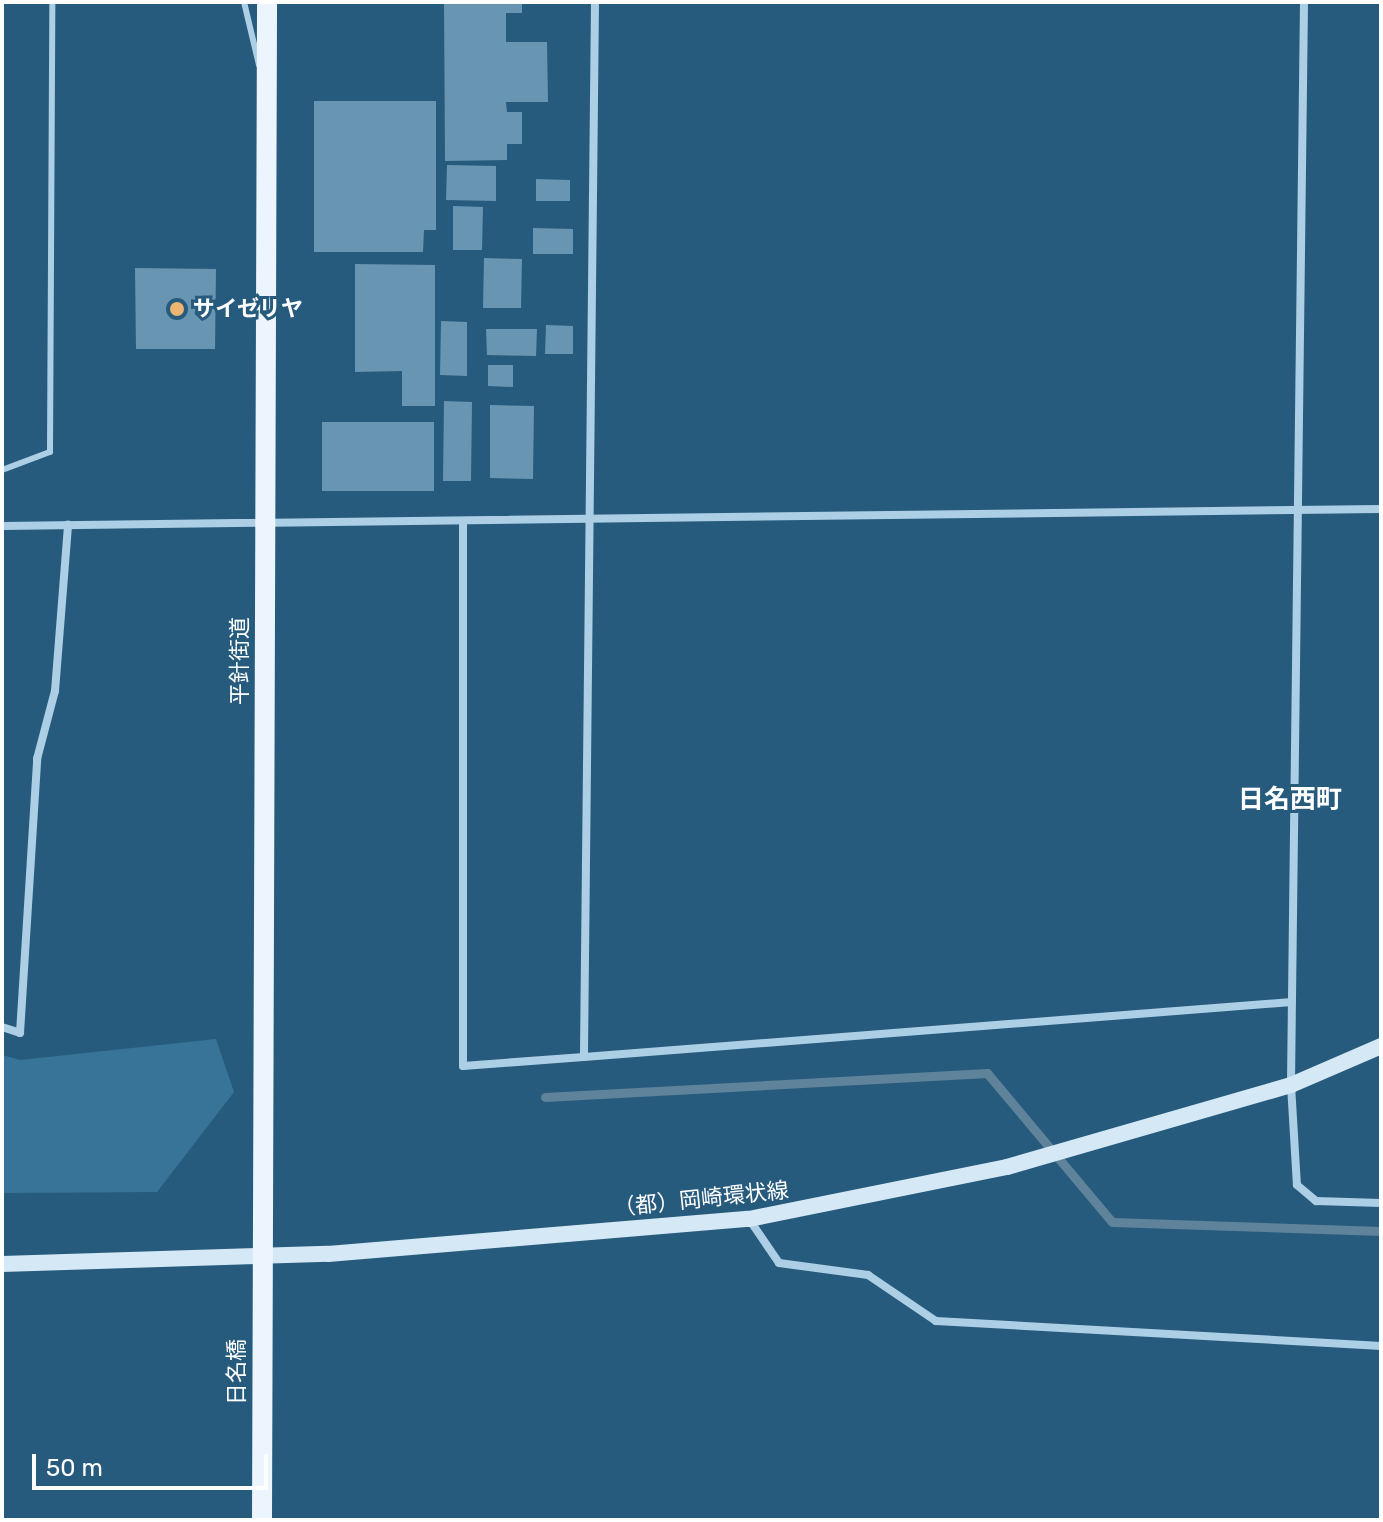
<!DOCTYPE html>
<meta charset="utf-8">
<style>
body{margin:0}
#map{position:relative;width:1383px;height:1522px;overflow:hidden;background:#275b7d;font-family:Rubik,"Noto Sans JP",sans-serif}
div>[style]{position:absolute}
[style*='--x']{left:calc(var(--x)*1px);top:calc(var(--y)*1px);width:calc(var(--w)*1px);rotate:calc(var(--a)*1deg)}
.green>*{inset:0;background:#387498}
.stream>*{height:9px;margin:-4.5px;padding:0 4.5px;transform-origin:4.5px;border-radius:4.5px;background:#5e839a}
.building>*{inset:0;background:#6895b1}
.lane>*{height:6px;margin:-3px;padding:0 3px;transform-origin:3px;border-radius:3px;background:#accfe5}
.street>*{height:8px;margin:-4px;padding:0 4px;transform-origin:4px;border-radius:4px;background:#accfe5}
.secondary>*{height:16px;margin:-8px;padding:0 8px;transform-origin:8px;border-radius:8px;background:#d5e8f5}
.primary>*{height:20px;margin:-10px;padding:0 10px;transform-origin:10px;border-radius:10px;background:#ecf5fd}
.dots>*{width:22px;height:22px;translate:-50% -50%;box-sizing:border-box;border:4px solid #275b7d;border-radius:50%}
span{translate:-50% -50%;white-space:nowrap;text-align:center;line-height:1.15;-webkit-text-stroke:6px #275b7d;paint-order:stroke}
.poi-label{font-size:22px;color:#fff;font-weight:700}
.left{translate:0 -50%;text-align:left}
.street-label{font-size:22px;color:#fff}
.quarter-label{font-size:26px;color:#fff;font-weight:700}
.frame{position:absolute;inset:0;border:4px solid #fff;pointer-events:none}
.scale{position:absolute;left:32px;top:1454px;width:236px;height:36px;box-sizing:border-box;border:4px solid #fff;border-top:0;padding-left:10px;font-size:24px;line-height:28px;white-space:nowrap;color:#fff;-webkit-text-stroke:6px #275b7d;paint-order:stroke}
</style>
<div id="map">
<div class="green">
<div style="clip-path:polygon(216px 1039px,234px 1092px,157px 1192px,2px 1193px,2px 1055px,20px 1060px)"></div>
</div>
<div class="stream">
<div style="--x:545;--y:1097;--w:443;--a:-3.1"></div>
<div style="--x:987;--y:1073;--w:194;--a:50"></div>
<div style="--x:1112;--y:1222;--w:269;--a:1.9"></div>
</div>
<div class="building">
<div style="clip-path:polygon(444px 2px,522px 2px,522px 13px,506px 13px,506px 42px,547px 42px,548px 102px,506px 102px,507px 112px,522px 112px,522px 144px,507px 144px,507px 160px,445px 161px)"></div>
<div style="clip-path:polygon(314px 101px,436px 101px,436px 230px,424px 230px,423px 252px,314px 252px)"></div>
<div style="clip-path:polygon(447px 165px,496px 166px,496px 201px,446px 200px)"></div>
<div style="clip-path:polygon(536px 179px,570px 180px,570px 201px,536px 201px)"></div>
<div style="clip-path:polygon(453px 206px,483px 207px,482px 250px,453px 250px)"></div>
<div style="clip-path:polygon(533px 228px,573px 229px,573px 254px,533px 254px)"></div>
<div style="clip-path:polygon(484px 258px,522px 259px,521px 308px,483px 308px)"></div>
<div style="clip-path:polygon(355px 264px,435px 265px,435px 406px,402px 406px,402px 371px,355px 372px)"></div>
<div style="clip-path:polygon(135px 268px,216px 269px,215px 349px,136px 349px)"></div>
<div style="clip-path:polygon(441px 321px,467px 322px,467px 376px,440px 375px)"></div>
<div style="clip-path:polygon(546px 325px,573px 326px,573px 354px,545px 354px)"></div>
<div style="clip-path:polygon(486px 329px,537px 329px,536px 356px,487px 355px)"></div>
<div style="clip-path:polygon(488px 365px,513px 365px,513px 387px,488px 386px)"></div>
<div style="clip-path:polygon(444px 401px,472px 402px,471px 481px,443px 481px)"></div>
<div style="clip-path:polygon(490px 405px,534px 406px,533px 479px,490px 478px)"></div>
<div style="clip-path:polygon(322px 422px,434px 422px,434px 491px,322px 491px)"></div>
</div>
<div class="lane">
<div style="--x:244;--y:2;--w:65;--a:76.6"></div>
<div style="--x:2;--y:470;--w:51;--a:-20.6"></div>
<div style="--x:50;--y:452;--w:450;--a:-89.7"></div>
</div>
<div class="street">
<div style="--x:595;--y:2;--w:1055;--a:90.6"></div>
<div style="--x:584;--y:1057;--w:710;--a:-4.44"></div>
<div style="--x:1304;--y:2;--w:1083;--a:90.69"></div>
<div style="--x:1291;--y:1085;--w:100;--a:86.6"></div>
<div style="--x:1297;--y:1185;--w:25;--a:40"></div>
<div style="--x:1316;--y:1201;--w:65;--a:1.8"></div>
<div style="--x:463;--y:521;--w:545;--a:90"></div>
<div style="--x:463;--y:1066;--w:121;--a:-4.3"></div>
<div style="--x:2;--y:526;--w:1379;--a:-0.71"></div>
<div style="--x:2;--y:1027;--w:19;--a:18"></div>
<div style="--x:20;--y:1033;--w:275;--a:-86.4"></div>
<div style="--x:37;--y:759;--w:70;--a:-75.2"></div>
<div style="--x:55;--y:691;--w:167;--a:-85.5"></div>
<div style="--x:749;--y:1219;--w:53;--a:55.7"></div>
<div style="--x:779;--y:1263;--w:90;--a:7.7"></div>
<div style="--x:868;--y:1275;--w:82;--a:34.1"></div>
<div style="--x:936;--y:1321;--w:446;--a:3.2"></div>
</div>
<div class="secondary">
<div style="--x:2;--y:1264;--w:326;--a:-1.8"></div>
<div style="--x:328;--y:1254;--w:422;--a:-4.8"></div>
<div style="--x:749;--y:1219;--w:263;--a:-11.4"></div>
<div style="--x:1007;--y:1167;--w:296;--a:-16.1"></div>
<div style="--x:1291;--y:1085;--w:98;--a:-23.4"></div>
</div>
<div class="primary">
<div style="--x:262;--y:1520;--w:1518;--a:-89.81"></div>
</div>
<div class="dots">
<div style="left:177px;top:309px;background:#edb572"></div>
</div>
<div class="poi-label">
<span class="left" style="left:193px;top:309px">サイゼリヤ</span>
</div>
<div class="street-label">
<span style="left:240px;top:661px;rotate:-90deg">平針街道</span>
<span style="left:701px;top:1199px;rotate:-6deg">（都）岡崎環状線</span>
<span style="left:237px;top:1372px;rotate:-90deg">日名橋</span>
</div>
<div class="quarter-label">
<span style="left:1290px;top:800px">日名西町</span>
</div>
<div class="frame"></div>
<div class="scale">50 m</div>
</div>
